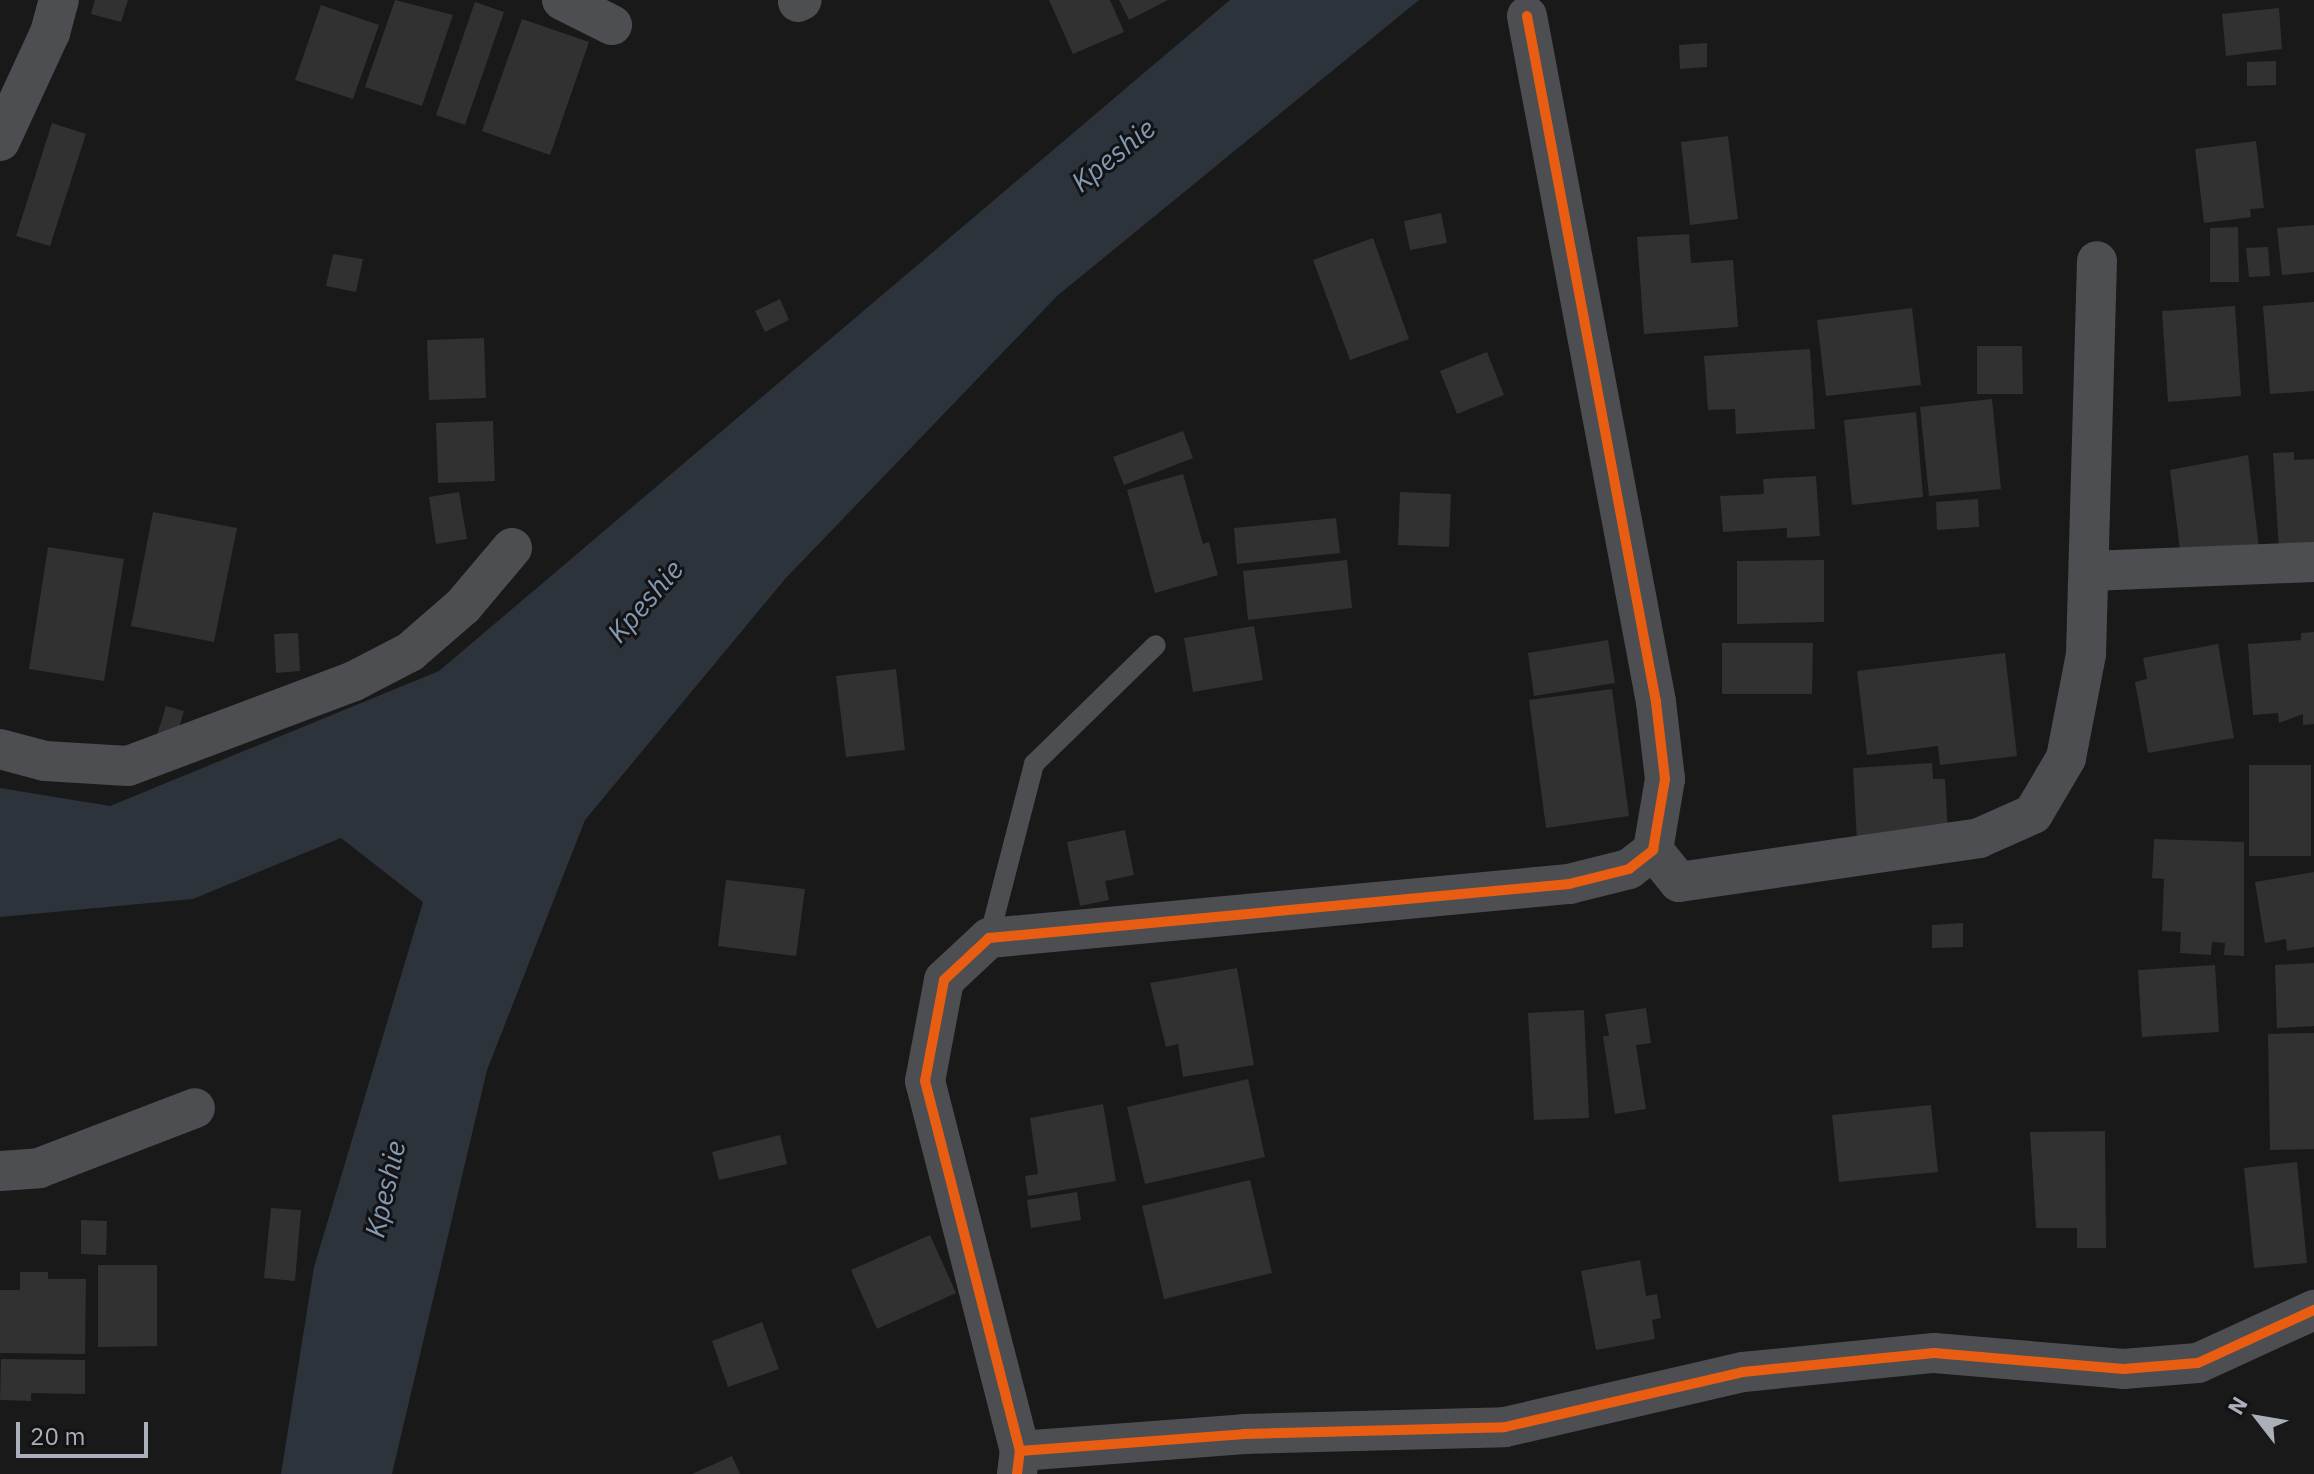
<!DOCTYPE html>
<style>
body{margin:0}
#map{position:relative;width:2314px;height:1474px;overflow:hidden;background:#191919;font-family:"IBM Plex Sans",sans-serif}
div>[style]{position:absolute}
[style*='--x']{left:calc(var(--x)*1px);top:calc(var(--y)*1px);width:calc(var(--w)*1px);rotate:calc(var(--a)*1deg)}
.water>*{inset:0;background:#2c333a}
.building>*{inset:0;background:#313131}
.lane>*{height:20px;margin:-10px;padding:0 10px;transform-origin:10px;border-radius:10px;background:#4d4e52}
.street>*{height:40px;margin:-20px;padding:0 20px;transform-origin:20px;border-radius:20px;background:#4d4e52}
.cycleway>*{height:10px;margin:-5px;padding:0 5px;transform-origin:5px;border-radius:5px;background:#e95d12}
span{translate:-50% -50%;white-space:nowrap;text-align:center;line-height:1.15;-webkit-text-stroke:6px #131315;paint-order:stroke}
.water-label{font-size:28px;color:#849ab2;font-style:italic}
.north{position:absolute;left:2218px;top:1378px;width:80px;height:80px;-webkit-text-stroke:6px #131315;paint-order:stroke;rotate:301deg;font-size:22px;font-weight:700;line-height:32px;text-align:center;color:#abafb9}
.north::after{content:'';display:block;margin:auto;width:28px;height:36px;background:#abafb9;clip-path:polygon(50% 0,100% 100%,50% 72%,0 100%)}
.scale{position:absolute;left:16px;top:1422px;width:132px;height:36px;box-sizing:border-box;border:4px solid #abafb9;border-top:0;padding-left:10px;font-size:24px;line-height:28px;white-space:nowrap;color:#abafb9;-webkit-text-stroke:6px #131315;paint-order:stroke}
</style>
<div id="map">
<div class="water">
<div style="clip-path:polygon(1230px 0,1419px 0,1057px 296px,785px 579px,585px 820px,487px 1070px,392px 1474px,281px 1474px,314px 1267px,423px 902px,341px 838px,193px 899px,0 917px,0 788px,110px 806px,439px 671px)"></div>
</div>
<div class="building">
<div style="clip-path:polygon(95px 0,128px 0,121px 22px,91px 14px)"></div>
<div style="clip-path:polygon(395px 0,453px 15px,422px 106px,365px 87px)"></div>
<div style="clip-path:polygon(1049px 0,1110px 0,1124px 32px,1073px 54px)"></div>
<div style="clip-path:polygon(1119px 0,1168px 0,1129px 20px)"></div>
<div style="clip-path:polygon(475px 2px,504px 12px,465px 125px,436px 115px)"></div>
<div style="clip-path:polygon(321px 5px,379px 25px,353px 99px,295px 80px)"></div>
<div style="clip-path:polygon(2279px 8px,2282px 49px,2226px 56px,2222px 14px)"></div>
<div style="clip-path:polygon(522px 19px,589px 42px,550px 155px,482px 131px)"></div>
<div style="clip-path:polygon(1707px 43px,1707px 67px,1680px 69px,1679px 45px)"></div>
<div style="clip-path:polygon(2276px 61px,2276px 85px,2247px 86px,2247px 62px)"></div>
<div style="clip-path:polygon(52px 123px,86px 134px,50px 246px,16px 236px)"></div>
<div style="clip-path:polygon(1728px 136px,1738px 219px,1690px 225px,1681px 142px)"></div>
<div style="clip-path:polygon(2256px 141px,2264px 208px,2250px 209px,2251px 217px,2204px 223px,2195px 149px)"></div>
<div style="clip-path:polygon(1441px 213px,1447px 243px,1410px 250px,1404px 221px)"></div>
<div style="clip-path:polygon(2314px 225px,2314px 272px,2282px 275px,2277px 228px)"></div>
<div style="clip-path:polygon(2238px 227px,2239px 282px,2210px 282px,2210px 228px)"></div>
<div style="clip-path:polygon(1689px 234px,1691px 263px,1733px 260px,1738px 327px,1644px 334px,1637px 237px)"></div>
<div style="clip-path:polygon(1373px 238px,1409px 339px,1350px 360px,1313px 260px)"></div>
<div style="clip-path:polygon(2268px 247px,2270px 276px,2249px 277px,2246px 248px)"></div>
<div style="clip-path:polygon(333px 254px,363px 259px,356px 292px,326px 286px)"></div>
<div style="clip-path:polygon(780px 299px,789px 320px,765px 332px,755px 311px)"></div>
<div style="clip-path:polygon(2314px 302px,2314px 391px,2270px 394px,2263px 306px)"></div>
<div style="clip-path:polygon(2235px 306px,2241px 396px,2168px 402px,2162px 311px)"></div>
<div style="clip-path:polygon(1912px 308px,1921px 385px,1826px 396px,1817px 320px)"></div>
<div style="clip-path:polygon(484px 338px,486px 398px,429px 400px,427px 340px)"></div>
<div style="clip-path:polygon(1977px 346px,2022px 346px,2023px 394px,1977px 394px)"></div>
<div style="clip-path:polygon(1810px 349px,1815px 429px,1736px 434px,1735px 409px,1708px 410px,1704px 356px)"></div>
<div style="clip-path:polygon(1487px 352px,1504px 395px,1457px 414px,1440px 371px)"></div>
<div style="clip-path:polygon(1992px 399px,2001px 489px,1929px 496px,1920px 407px)"></div>
<div style="clip-path:polygon(1916px 412px,1923px 497px,1852px 505px,1844px 420px)"></div>
<div style="clip-path:polygon(493px 421px,495px 481px,438px 483px,436px 423px)"></div>
<div style="clip-path:polygon(1183px 431px,1193px 458px,1124px 485px,1113px 457px)"></div>
<div style="clip-path:polygon(2294px 452px,2294px 460px,2314px 459px,2314px 549px,2279px 551px,2273px 453px)"></div>
<div style="clip-path:polygon(2248px 455px,2259px 548px,2181px 558px,2170px 470px)"></div>
<div style="clip-path:polygon(1183px 474px,1203px 544px,1209px 542px,1218px 575px,1155px 593px,1127px 490px)"></div>
<div style="clip-path:polygon(1816px 476px,1820px 536px,1787px 538px,1787px 528px,1723px 532px,1720px 496px,1764px 494px,1763px 479px)"></div>
<div style="clip-path:polygon(459px 492px,467px 539px,436px 544px,429px 497px)"></div>
<div style="clip-path:polygon(1400px 492px,1451px 494px,1449px 547px,1398px 545px)"></div>
<div style="clip-path:polygon(1978px 499px,1979px 527px,1937px 530px,1936px 502px)"></div>
<div style="clip-path:polygon(153px 512px,237px 528px,214px 642px,131px 626px)"></div>
<div style="clip-path:polygon(1336px 518px,1340px 553px,1237px 564px,1234px 528px)"></div>
<div style="clip-path:polygon(48px 547px,124px 559px,104px 681px,29px 669px)"></div>
<div style="clip-path:polygon(1347px 560px,1352px 608px,1248px 620px,1243px 571px)"></div>
<div style="clip-path:polygon(1824px 560px,1824px 622px,1737px 624px,1737px 561px)"></div>
<div style="clip-path:polygon(1254px 626px,1263px 680px,1193px 692px,1184px 638px)"></div>
<div style="clip-path:polygon(2314px 632px,2314px 724px,2303px 725px,2303px 714px,2279px 723px,2278px 713px,2253px 715px,2248px 644px,2301px 640px,2301px 633px)"></div>
<div style="clip-path:polygon(298px 633px,300px 671px,276px 673px,274px 634px)"></div>
<div style="clip-path:polygon(1608px 640px,1615px 683px,1534px 696px,1528px 653px)"></div>
<div style="clip-path:polygon(1722px 643px,1813px 643px,1812px 694px,1722px 694px)"></div>
<div style="clip-path:polygon(2218px 644px,2234px 738px,2148px 753px,2135px 682px,2147px 679px,2143px 658px)"></div>
<div style="clip-path:polygon(2005px 653px,2017px 756px,1940px 765px,1938px 746px,1867px 755px,1857px 671px)"></div>
<div style="clip-path:polygon(896px 669px,905px 750px,846px 757px,836px 676px)"></div>
<div style="clip-path:polygon(1612px 689px,1629px 816px,1546px 828px,1529px 700px)"></div>
<div style="clip-path:polygon(166px 706px,184px 711px,175px 741px,157px 735px)"></div>
<div style="clip-path:polygon(1932px 763px,1933px 779px,1945px 779px,1948px 836px,1857px 842px,1853px 768px)"></div>
<div style="clip-path:polygon(2249px 765px,2311px 765px,2311px 856px,2249px 856px)"></div>
<div style="clip-path:polygon(1125px 830px,1134px 875px,1105px 881px,1109px 900px,1080px 906px,1067px 842px)"></div>
<div style="clip-path:polygon(2154px 839px,2244px 842px,2244px 956px,2224px 955px,2225px 943px,2212px 942px,2211px 955px,2180px 953px,2181px 932px,2162px 931px,2164px 879px,2152px 878px)"></div>
<div style="clip-path:polygon(2314px 872px,2314px 947px,2287px 951px,2286px 939px,2265px 943px,2255px 882px)"></div>
<div style="clip-path:polygon(726px 880px,805px 889px,796px 956px,718px 946px)"></div>
<div style="clip-path:polygon(1963px 923px,1963px 947px,1932px 948px,1932px 925px)"></div>
<div style="clip-path:polygon(2314px 963px,2314px 1026px,2277px 1028px,2275px 965px)"></div>
<div style="clip-path:polygon(2215px 965px,2219px 1032px,2142px 1037px,2138px 970px)"></div>
<div style="clip-path:polygon(1237px 968px,1254px 1065px,1183px 1077px,1178px 1044px,1166px 1047px,1150px 983px)"></div>
<div style="clip-path:polygon(1646px 1008px,1651px 1043px,1636px 1045px,1646px 1109px,1615px 1114px,1603px 1036px,1609px 1036px,1605px 1014px)"></div>
<div style="clip-path:polygon(1584px 1010px,1589px 1118px,1534px 1120px,1528px 1013px)"></div>
<div style="clip-path:polygon(2314px 1033px,2314px 1149px,2270px 1150px,2268px 1034px)"></div>
<div style="clip-path:polygon(1248px 1079px,1265px 1157px,1145px 1184px,1127px 1107px)"></div>
<div style="clip-path:polygon(1103px 1104px,1116px 1181px,1028px 1196px,1025px 1176px,1038px 1174px,1030px 1118px)"></div>
<div style="clip-path:polygon(1931px 1105px,1938px 1172px,1839px 1182px,1832px 1115px)"></div>
<div style="clip-path:polygon(2105px 1131px,2106px 1248px,2077px 1248px,2077px 1228px,2036px 1228px,2030px 1132px)"></div>
<div style="clip-path:polygon(780px 1135px,787px 1164px,719px 1180px,712px 1152px)"></div>
<div style="clip-path:polygon(2297px 1162px,2307px 1263px,2254px 1268px,2244px 1168px)"></div>
<div style="clip-path:polygon(1250px 1180px,1272px 1273px,1164px 1299px,1142px 1206px)"></div>
<div style="clip-path:polygon(1077px 1192px,1081px 1220px,1031px 1228px,1027px 1200px)"></div>
<div style="clip-path:polygon(271px 1208px,301px 1210px,295px 1281px,264px 1278px)"></div>
<div style="clip-path:polygon(81px 1220px,107px 1221px,106px 1255px,81px 1254px)"></div>
<div style="clip-path:polygon(930px 1235px,956px 1293px,877px 1329px,851px 1270px)"></div>
<div style="clip-path:polygon(1640px 1260px,1646px 1296px,1657px 1294px,1661px 1318px,1652px 1320px,1655px 1339px,1596px 1350px,1581px 1271px)"></div>
<div style="clip-path:polygon(98px 1265px,157px 1265px,157px 1346px,98px 1347px)"></div>
<div style="clip-path:polygon(20px 1272px,48px 1272px,48px 1279px,86px 1279px,85px 1354px,0 1353px,0 1290px,20px 1290px)"></div>
<div style="clip-path:polygon(762px 1322px,779px 1369px,728px 1387px,712px 1341px)"></div>
<div style="clip-path:polygon(1px 1359px,85px 1360px,85px 1394px,31px 1393px,31px 1401px,0 1400px)"></div>
<div style="clip-path:polygon(732px 1456px,740px 1474px,692px 1474px)"></div>
</div>
<div class="lane">
<div style="--x:989;--y:938;--w:180;--a:-75.5"></div>
<div style="--x:1034;--y:764;--w:170;--a:-44.3"></div>
</div>
<div class="street">
<div style="--x:562;--y:0;--w:56;--a:26.6"></div>
<div style="--x:798;--y:2;--w:4;--a:-27"></div>
<div style="--x:0;--y:141;--w:119;--a:-65.2"></div>
<div style="--x:50;--y:33;--w:34;--a:-75"></div>
<div style="--x:2090;--y:571;--w:224;--a:-2.3"></div>
<div style="--x:0;--y:749;--w:47;--a:14.9"></div>
<div style="--x:45;--y:761;--w:83;--a:3.4"></div>
<div style="--x:128;--y:766;--w:241;--a:-20.6"></div>
<div style="--x:354;--y:681;--w:63;--a:-27.4"></div>
<div style="--x:410;--y:652;--w:70;--a:-41"></div>
<div style="--x:463;--y:606;--w:76;--a:-49.8"></div>
<div style="--x:1653;--y:850;--w:41;--a:50.9"></div>
<div style="--x:1679;--y:882;--w:303;--a:-8.3"></div>
<div style="--x:1979;--y:838;--w:59;--a:-24"></div>
<div style="--x:2033;--y:814;--w:65;--a:-59.5"></div>
<div style="--x:2066;--y:758;--w:106;--a:-79.1"></div>
<div style="--x:2086;--y:654;--w:393;--a:-88.4"></div>
<div style="--x:0;--y:1171;--w:39;--a:-4"></div>
<div style="--x:39;--y:1168;--w:167;--a:-21"></div>
<div style="--x:1020;--y:1451;--w:225;--a:-4.3"></div>
<div style="--x:1244;--y:1434;--w:261;--a:-1.5"></div>
<div style="--x:1505;--y:1427;--w:244;--a:-13"></div>
<div style="--x:1743;--y:1372;--w:192;--a:-5.7"></div>
<div style="--x:1934;--y:1353;--w:190;--a:4.8"></div>
<div style="--x:2123;--y:1369;--w:75;--a:-4.6"></div>
<div style="--x:2198;--y:1363;--w:128;--a:-24.6"></div>
<div style="--x:1017;--y:1474;--w:23;--a:-83"></div>
<div style="--x:1020;--y:1451;--w:382;--a:-104.4"></div>
<div style="--x:925;--y:1081;--w:103;--a:-79.3"></div>
<div style="--x:944;--y:980;--w:62;--a:-43"></div>
<div style="--x:989;--y:938;--w:583;--a:-5.32"></div>
<div style="--x:1569;--y:884;--w:62;--a:-14"></div>
<div style="--x:1629;--y:869;--w:31;--a:-38"></div>
<div style="--x:1653;--y:850;--w:72;--a:-80.4"></div>
<div style="--x:1665;--y:779;--w:78;--a:-96.7"></div>
<div style="--x:1656;--y:702;--w:698;--a:-100.65"></div>
</div>
<div class="cycleway">
<div style="--x:1020;--y:1451;--w:225;--a:-4.3"></div>
<div style="--x:1244;--y:1434;--w:261;--a:-1.5"></div>
<div style="--x:1505;--y:1427;--w:244;--a:-13"></div>
<div style="--x:1743;--y:1372;--w:192;--a:-5.7"></div>
<div style="--x:1934;--y:1353;--w:190;--a:4.8"></div>
<div style="--x:2123;--y:1369;--w:75;--a:-4.6"></div>
<div style="--x:2198;--y:1363;--w:128;--a:-24.6"></div>
<div style="--x:1017;--y:1474;--w:23;--a:-83"></div>
<div style="--x:1020;--y:1451;--w:382;--a:-104.4"></div>
<div style="--x:925;--y:1081;--w:103;--a:-79.3"></div>
<div style="--x:944;--y:980;--w:62;--a:-43"></div>
<div style="--x:989;--y:938;--w:583;--a:-5.32"></div>
<div style="--x:1569;--y:884;--w:62;--a:-14"></div>
<div style="--x:1629;--y:869;--w:31;--a:-38"></div>
<div style="--x:1653;--y:850;--w:72;--a:-80.4"></div>
<div style="--x:1665;--y:779;--w:78;--a:-96.7"></div>
<div style="--x:1656;--y:702;--w:698;--a:-100.65"></div>
</div>
<div class="water-label">
<span style="left:1113px;top:155px;rotate:-39deg">Kpeshie</span>
<span style="left:645px;top:601px;rotate:-49deg">Kpeshie</span>
<span style="left:385px;top:1189px;rotate:-77deg">Kpeshie</span>
</div>
<div class="north">N</div>
<div class="scale">20 m</div>
</div>
